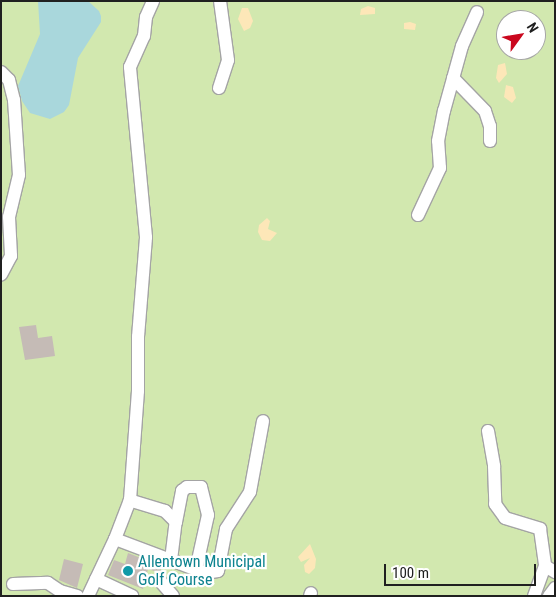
<!DOCTYPE html>
<style>
body{margin:0}
#map{position:relative;width:556px;height:597px;overflow:hidden;background:#f0ece7;font-family:"Roboto Condensed",sans-serif}
div>[style]{position:absolute}
[style*='--x']{left:calc(var(--x)*1px);top:calc(var(--y)*1px);width:calc(var(--w)*1px);rotate:calc(var(--a)*1deg)}
.grass>*{inset:0;background:#d2e8af}
.sand>*{inset:0;background:#fde7b8}
.water>*{inset:0;background:#a9d7dc}
.building>*{inset:0;background:#c5bbb6}
.roads{filter:drop-shadow(1px 0 #a4a4a4) drop-shadow(-1px 0 #a4a4a4) drop-shadow(0 1px #a4a4a4) drop-shadow(0 -1px #a4a4a4)}
.minor>*{height:12px;margin:-6px;padding:0 6px;transform-origin:6px;border-radius:6px;background:#fff}
.dots>*{width:14px;height:14px;translate:-50% -50%;box-sizing:border-box;border:2px solid #fff;border-radius:50%}
span{translate:-50% -50%;white-space:nowrap;text-align:center;line-height:1.15;-webkit-text-stroke:4.5px #fff;paint-order:stroke}
.culture-label{font-size:16px;color:#0d838f}
.left{translate:0 -50%;text-align:left}
.frame{position:absolute;inset:0;border:2px solid #202020;pointer-events:none}
.north{position:absolute;left:496px;top:10px;width:50px;height:50px;box-sizing:border-box;background:#fff;border:1px solid #a6a6a6;border-radius:50%;rotate:58deg;font-size:14px;font-weight:700;line-height:20px;text-align:center;color:#202020}
.north::after{content:'';display:block;margin:auto;width:18px;height:22px;background:#ca071e;clip-path:polygon(50% 0,100% 100%,50% 72%,0 100%)}
.scale{position:absolute;left:384px;top:564px;width:152px;height:22px;box-sizing:border-box;border:2px solid #202020;border-top:0;padding-left:6px;font-size:15px;line-height:18px;white-space:nowrap;color:#202020;-webkit-text-stroke:4px #fff;paint-order:stroke}
</style>
<div id="map">
<div class="grass">
<div style="clip-path:polygon(evenodd,1px 1px,555px 1px,555px 596px,1px 596px,1px 1px,506px 20px,536px 20px,536px 50px,506px 50px,506px 20px)"></div>
</div>
<div class="sand">
<div style="clip-path:polygon(368px 6px,375px 8px,375px 14px,360px 15px,361px 9px)"></div>
<div style="clip-path:polygon(242px 8px,248px 8px,253px 21px,250px 28px,244px 31px,238px 19px)"></div>
<div style="clip-path:polygon(410px 22px,416px 24px,415px 30px,404px 29px,404px 23px)"></div>
<div style="clip-path:polygon(505px 63px,507px 74px,499px 83px,496px 78px,498px 65px)"></div>
<div style="clip-path:polygon(506px 85px,513px 87px,516px 98px,512px 103px,504px 97px)"></div>
<div style="clip-path:polygon(267px 218px,270px 221px,268px 229px,277px 233px,270px 241px,262px 240px,258px 232px,259px 225px)"></div>
<div style="clip-path:polygon(310px 544px,316px 559px,315px 568px,309px 574px,305px 572px,304px 565px,310px 558px,301px 562px,298px 557px)"></div>
</div>
<div class="water">
<div style="clip-path:polygon(38px 1px,88px 1px,99px 11px,101px 16px,101px 22px,78px 58px,69px 105px,64px 112px,50px 119px,30px 113px,22px 101px,18px 86px,40px 34px)"></div>
</div>
<div class="building">
<div style="clip-path:polygon(36px 325px,38px 338px,52px 336px,55px 356px,25px 360px,19px 327px)"></div>
<div style="clip-path:polygon(128px 553px,162px 566px,160px 573px,148px 569px,143px 589px,108px 575px,114px 560px,125px 564px)"></div>
<div style="clip-path:polygon(64px 559px,83px 564px,77px 588px,59px 580px)"></div>
</div>
<div class="roads">
<div class="minor">
<div style="--x:1;--y:72;--w:11;--a:45"></div>
<div style="--x:9;--y:80;--w:21;--a:76"></div>
<div style="--x:14;--y:100;--w:75;--a:86.2"></div>
<div style="--x:19;--y:175;--w:43;--a:103.4"></div>
<div style="--x:9;--y:217;--w:39;--a:87"></div>
<div style="--x:11;--y:256;--w:21;--a:118"></div>
<div style="--x:453;--y:78;--w:46;--a:45.9"></div>
<div style="--x:485;--y:111;--w:16;--a:72"></div>
<div style="--x:490;--y:126;--w:15;--a:90"></div>
<div style="--x:219;--y:88;--w:29;--a:-72"></div>
<div style="--x:228;--y:60;--w:60;--a:-97.7"></div>
<div style="--x:418;--y:215;--w:52;--a:-64.9"></div>
<div style="--x:440;--y:168;--w:27;--a:-94"></div>
<div style="--x:438;--y:141;--w:31;--a:-79"></div>
<div style="--x:444;--y:111;--w:67;--a:-74.5"></div>
<div style="--x:462;--y:46;--w:37;--a:-66"></div>
<div style="--x:488;--y:431;--w:36;--a:80"></div>
<div style="--x:494;--y:466;--w:38;--a:88"></div>
<div style="--x:495;--y:504;--w:17;--a:54"></div>
<div style="--x:505;--y:518;--w:37;--a:17"></div>
<div style="--x:540;--y:529;--w:37;--a:82"></div>
<div style="--x:130;--y:500;--w:109;--a:-85.8"></div>
<div style="--x:138;--y:391;--w:54;--a:-90"></div>
<div style="--x:138;--y:337;--w:100;--a:-85.4"></div>
<div style="--x:146;--y:237;--w:171;--a:-95.4"></div>
<div style="--x:130;--y:67;--w:34;--a:-66"></div>
<div style="--x:144;--y:36;--w:19;--a:-84"></div>
<div style="--x:146;--y:17;--w:17;--a:-66"></div>
<div style="--x:176;--y:522;--w:32;--a:-79"></div>
<div style="--x:182;--y:491;--w:6;--a:-39"></div>
<div style="--x:187;--y:487;--w:14;--a:0"></div>
<div style="--x:201;--y:487;--w:29;--a:76"></div>
<div style="--x:208;--y:515;--w:55;--a:102.5"></div>
<div style="--x:171;--y:560;--w:38;--a:-83"></div>
<div style="--x:176;--y:522;--w:16;--a:-135"></div>
<div style="--x:165;--y:511;--w:37;--a:-163"></div>
<div style="--x:130;--y:500;--w:42;--a:111"></div>
<div style="--x:115;--y:539;--w:96;--a:20.7"></div>
<div style="--x:205;--y:573;--w:13;--a:-9"></div>
<div style="--x:218;--y:571;--w:43;--a:-79.2"></div>
<div style="--x:226;--y:529;--w:44;--a:-57"></div>
<div style="--x:250;--y:492;--w:72;--a:-79.6"></div>
<div style="--x:96;--y:579;--w:40;--a:25"></div>
<div style="--x:161;--y:582;--w:18;--a:49"></div>
<div style="--x:13;--y:584;--w:35;--a:-2"></div>
<div style="--x:48;--y:583;--w:14;--a:34"></div>
<div style="--x:60;--y:591;--w:18;--a:16"></div>
<div style="--x:88;--y:596;--w:63;--a:-64.7"></div>
<div style="--x:310;--y:596;--w:3;--a:-72"></div>
<div style="--x:534;--y:596;--w:32;--a:-70"></div>
<div style="--x:545;--y:566;--w:12;--a:31"></div>
<div style="--x:549;--y:596;--w:10;--a:-53"></div>
</div>
</div>
<div class="dots">
<div style="left:128px;top:571px;background:#0f9aa8"></div>
</div>
<div class="culture-label">
<span class="left" style="left:138px;top:571px">Allentown Municipal<br>Golf Course</span>
</div>
<div class="frame"></div>
<div class="north">N</div>
<div class="scale">100 m</div>
</div>
